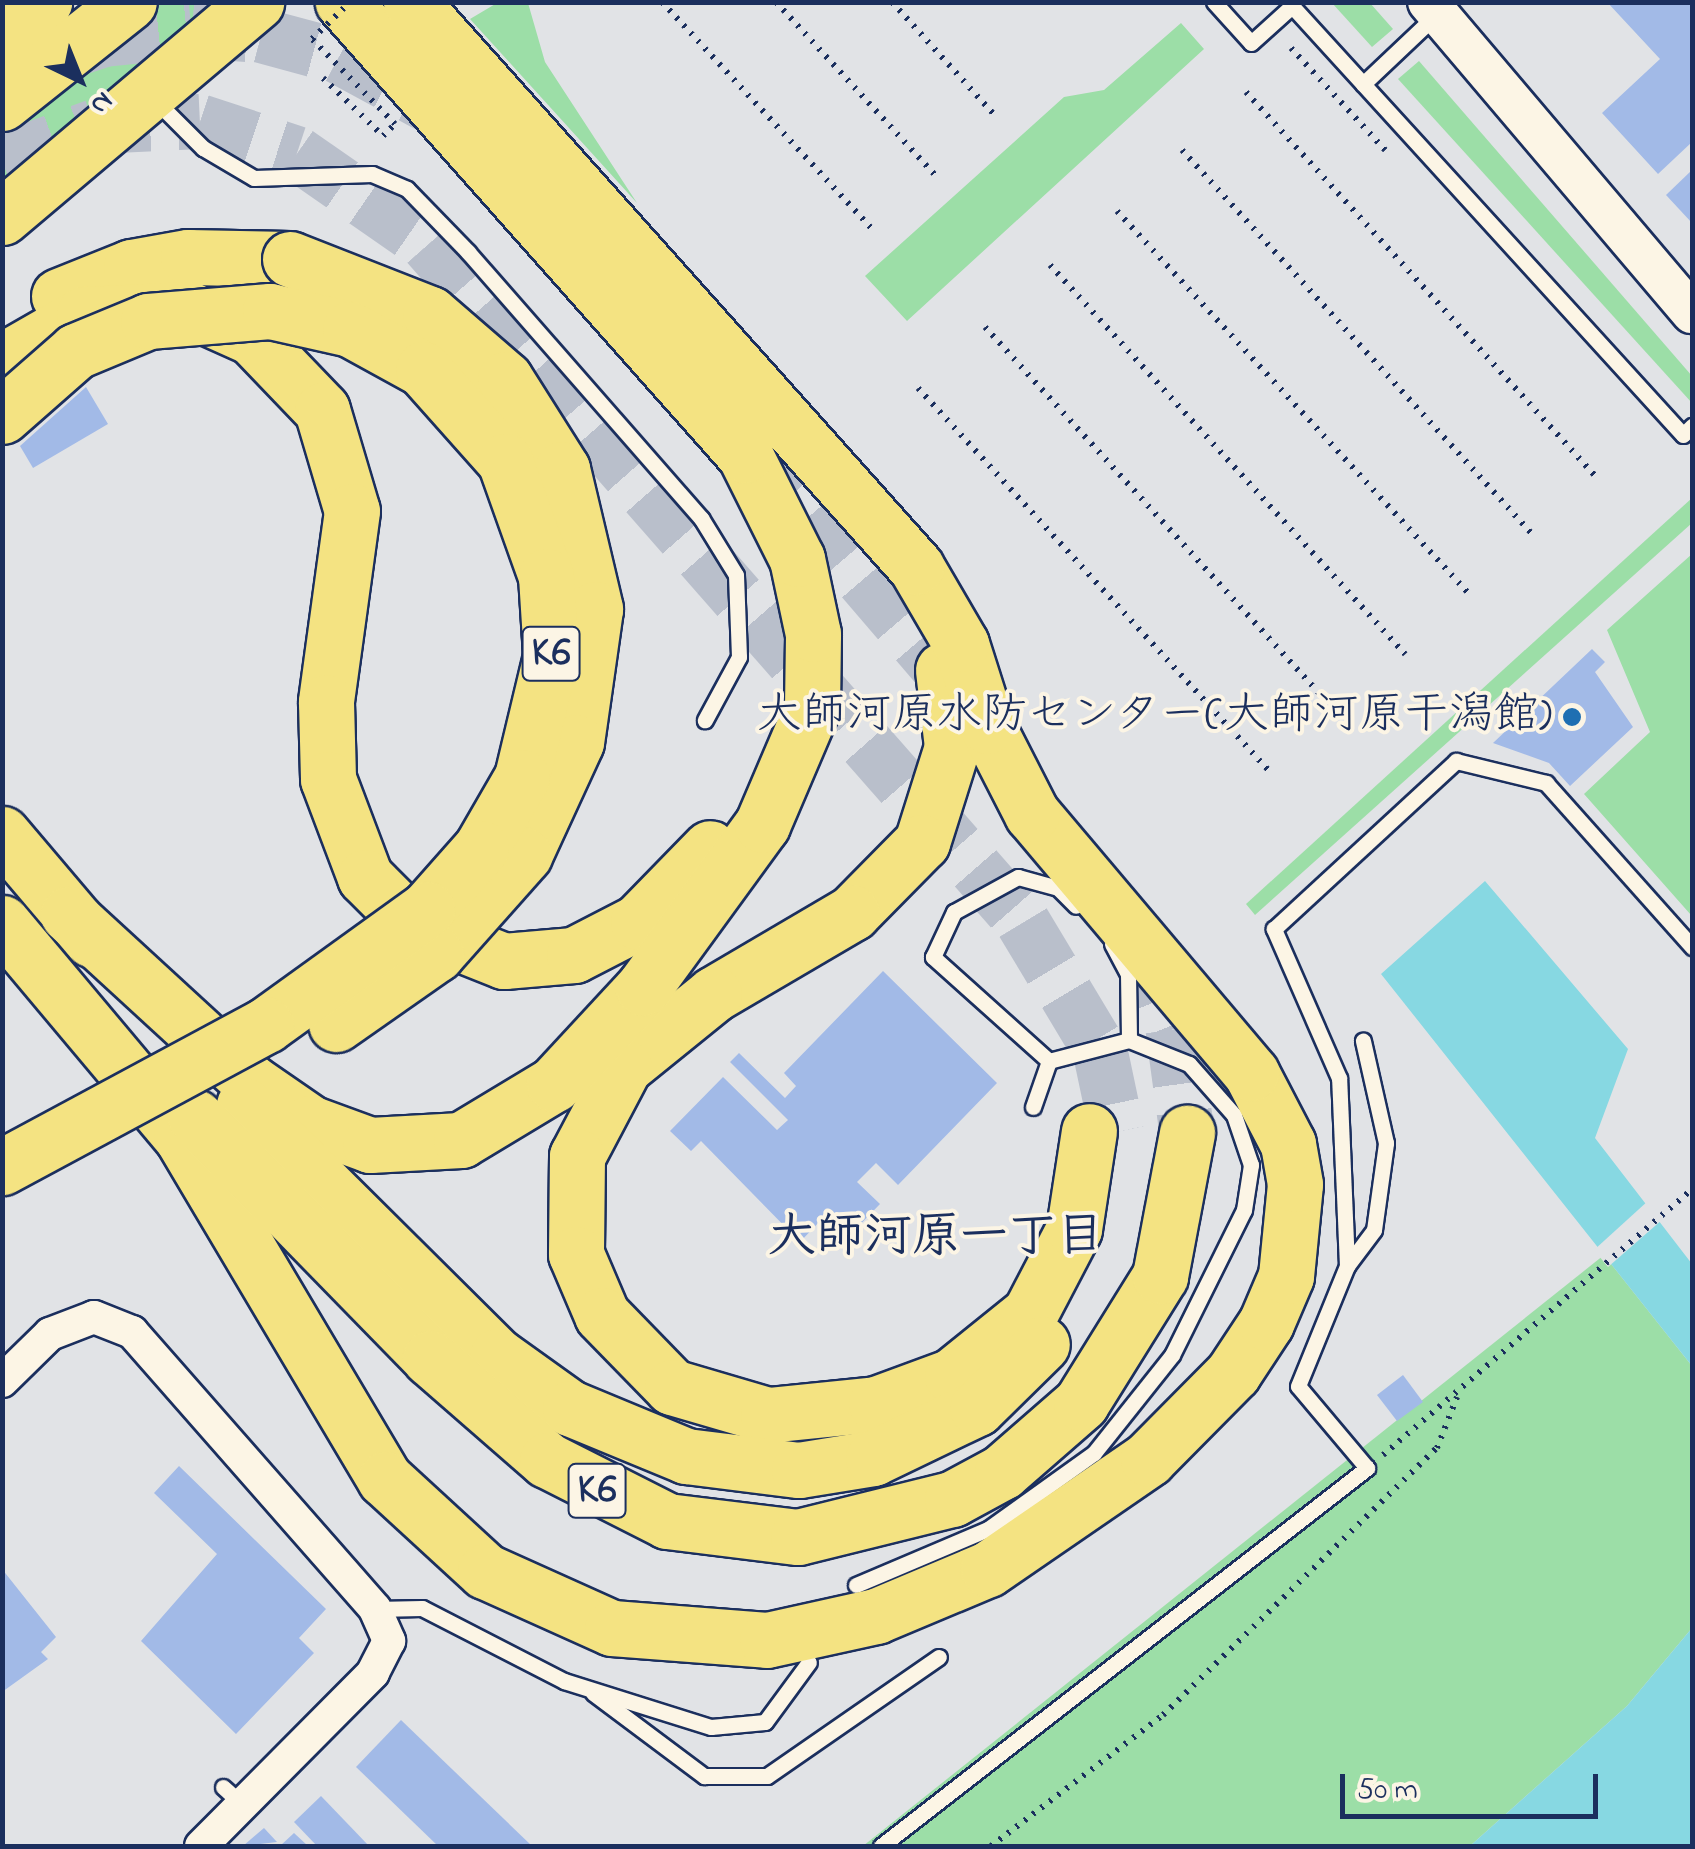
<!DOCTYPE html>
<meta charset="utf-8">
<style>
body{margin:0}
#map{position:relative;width:1695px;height:1849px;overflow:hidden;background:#e1e3e6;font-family:"Indie Flower","Klee One",sans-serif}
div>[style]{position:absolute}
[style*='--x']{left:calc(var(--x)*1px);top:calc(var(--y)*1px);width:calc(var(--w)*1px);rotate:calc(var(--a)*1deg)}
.green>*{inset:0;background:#9cdea7}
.water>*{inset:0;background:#87d8e2}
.pier>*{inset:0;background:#e1e3e6}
.building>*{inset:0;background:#a2bae7}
.motorway-tunnel>*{height:55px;margin-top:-27.5px;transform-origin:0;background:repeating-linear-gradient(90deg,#b9bfcb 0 55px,transparent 0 83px)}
.path>*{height:6px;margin-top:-3px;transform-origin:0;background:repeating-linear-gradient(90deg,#1b2f5e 0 2.5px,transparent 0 10.5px)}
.roads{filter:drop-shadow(2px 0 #1b2f5e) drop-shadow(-2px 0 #1b2f5e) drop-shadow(0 2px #1b2f5e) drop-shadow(0 -2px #1b2f5e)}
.service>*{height:15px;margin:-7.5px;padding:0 7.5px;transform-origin:7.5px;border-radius:7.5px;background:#fcf5e5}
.minor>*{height:32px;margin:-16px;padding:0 16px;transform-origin:16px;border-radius:16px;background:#fcf5e5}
.tertiary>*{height:40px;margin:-20px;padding:0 20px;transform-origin:20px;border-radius:20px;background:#fcf5e5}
.trunk>*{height:55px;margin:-27.5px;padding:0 27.5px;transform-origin:27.5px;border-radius:27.5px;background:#f4e382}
.motorway>*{height:55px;margin:-27.5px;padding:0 27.5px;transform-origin:27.5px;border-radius:27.5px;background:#f4e382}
.path-bridge>*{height:6px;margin-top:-3px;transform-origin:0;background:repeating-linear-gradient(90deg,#1b2f5e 0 2.5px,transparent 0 10.5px)}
.bridges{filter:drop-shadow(2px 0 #1b2f5e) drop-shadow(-2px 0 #1b2f5e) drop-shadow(0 2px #1b2f5e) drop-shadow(0 -2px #1b2f5e)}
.motorway-bridge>*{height:55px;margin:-27.5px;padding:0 27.5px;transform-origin:27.5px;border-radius:27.5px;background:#f4e382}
.dots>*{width:28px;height:28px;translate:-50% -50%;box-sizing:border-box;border:5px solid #fcf5e5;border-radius:50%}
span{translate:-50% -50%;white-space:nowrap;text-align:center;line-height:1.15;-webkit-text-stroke:8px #fcf5e5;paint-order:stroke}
.shield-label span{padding:2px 8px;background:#fcf5e5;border:2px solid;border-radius:8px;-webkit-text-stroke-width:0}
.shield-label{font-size:42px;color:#1b2f5e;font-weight:700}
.poi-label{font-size:45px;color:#1b2f5e}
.right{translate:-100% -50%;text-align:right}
.neighbourhood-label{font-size:48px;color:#1b2f5e;font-weight:700}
.frame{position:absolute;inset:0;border:5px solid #1b2f5e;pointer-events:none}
.north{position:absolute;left:30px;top:30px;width:100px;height:100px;-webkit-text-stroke:8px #fcf5e5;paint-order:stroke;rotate:137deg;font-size:28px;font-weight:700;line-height:40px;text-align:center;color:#1b2f5e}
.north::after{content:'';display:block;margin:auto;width:35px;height:45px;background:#1b2f5e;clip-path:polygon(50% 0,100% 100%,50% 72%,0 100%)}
.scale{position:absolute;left:1340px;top:1774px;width:258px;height:45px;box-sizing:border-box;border:5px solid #1b2f5e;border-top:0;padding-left:12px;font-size:30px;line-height:35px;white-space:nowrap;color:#1b2f5e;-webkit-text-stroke:8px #fcf5e5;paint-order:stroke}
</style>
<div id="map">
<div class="green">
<div style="clip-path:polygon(153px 3px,211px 3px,3px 181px,3px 126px)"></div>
<div style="clip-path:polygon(497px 3px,528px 3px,545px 62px,637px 203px,470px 19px)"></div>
<div style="clip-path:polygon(1332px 3px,1370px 3px,1393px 29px,1372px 47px)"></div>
<div style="clip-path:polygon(1181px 23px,1204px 49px,907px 321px,865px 276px,1064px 97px,1104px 90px)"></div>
<div style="clip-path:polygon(1419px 61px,1692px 376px,1692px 403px,1398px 79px)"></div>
<div style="clip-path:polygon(1692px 498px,1692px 523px,1255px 915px,1246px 904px)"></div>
<div style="clip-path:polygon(1692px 554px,1692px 914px,1691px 915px,1584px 794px,1650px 732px,1607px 630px)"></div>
<div style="clip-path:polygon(1604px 1255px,1692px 1366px,1692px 1628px,1627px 1706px,1470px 1846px,863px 1846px)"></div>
</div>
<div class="water">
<div style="clip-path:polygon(1485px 881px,1628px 1049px,1595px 1138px,1692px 1264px,1692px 1366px,1381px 974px)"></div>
<div style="clip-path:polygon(1692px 1628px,1692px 1846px,1470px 1846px,1627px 1706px)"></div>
</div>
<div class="pier">
<div style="clip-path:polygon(1649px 1200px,1663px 1219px,1608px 1267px,1594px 1250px)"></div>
</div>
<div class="building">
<div style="clip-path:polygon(1607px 2px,1692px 2px,1692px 142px,1658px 174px,1602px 113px,1660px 59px)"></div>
<div style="clip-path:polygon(1692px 170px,1692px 223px,1666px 195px)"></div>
<div style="clip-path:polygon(86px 387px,108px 424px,33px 468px,20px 446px)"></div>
<div style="clip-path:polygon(1592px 649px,1605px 662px,1595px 672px,1633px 727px,1570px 786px,1549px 763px,1493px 743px)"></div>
<div style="clip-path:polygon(883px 971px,997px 1083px,898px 1185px,876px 1163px,857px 1182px,880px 1204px,844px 1241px,822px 1219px,800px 1242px,701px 1141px,691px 1151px,670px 1131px,723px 1077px,777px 1130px,788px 1120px,730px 1062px,739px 1053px,785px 1098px,796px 1086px,784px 1073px)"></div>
<div style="clip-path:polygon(1403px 1375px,1423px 1402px,1397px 1421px,1377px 1395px)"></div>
<div style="clip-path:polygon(179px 1466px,326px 1609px,299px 1638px,314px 1653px,236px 1734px,141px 1641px,217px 1554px,154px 1493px)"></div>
<div style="clip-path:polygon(2px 1569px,56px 1637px,41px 1652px,48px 1659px,2px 1692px)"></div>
<div style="clip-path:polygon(401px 1720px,532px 1846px,438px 1846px,356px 1767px)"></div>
<div style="clip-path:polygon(321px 1796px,369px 1846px,317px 1846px,294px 1822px)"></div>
<div style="clip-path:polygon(264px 1828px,277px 1842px,243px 1846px)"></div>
<div style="clip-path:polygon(294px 1833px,308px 1846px,280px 1846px)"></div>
</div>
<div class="motorway-tunnel">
<div style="--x:56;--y:55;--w:51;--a:-18.4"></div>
<div style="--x:104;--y:39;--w:88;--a:-5.8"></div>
<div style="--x:192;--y:30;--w:69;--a:4.1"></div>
<div style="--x:261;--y:35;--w:81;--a:15.1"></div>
<div style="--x:339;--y:56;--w:105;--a:28.5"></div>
<div style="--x:2;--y:160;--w:99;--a:-20.1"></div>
<div style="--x:95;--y:126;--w:105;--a:-2.7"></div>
<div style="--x:200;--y:121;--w:102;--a:18.3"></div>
<div style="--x:297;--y:153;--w:160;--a:34.8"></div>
<div style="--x:428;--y:244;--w:902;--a:48.73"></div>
<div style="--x:1023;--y:922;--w:149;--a:59"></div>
<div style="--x:1100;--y:1050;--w:83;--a:78.1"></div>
<div style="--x:755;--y:453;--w:333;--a:49.4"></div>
<div style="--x:1141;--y:948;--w:87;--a:68.4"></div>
<div style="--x:1173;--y:1029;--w:105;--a:82.3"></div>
</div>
<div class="path">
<div style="--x:662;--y:2;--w:312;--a:47.2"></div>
<div style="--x:776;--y:2;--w:235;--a:47.4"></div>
<div style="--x:892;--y:2;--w:156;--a:47.8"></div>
<div style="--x:1291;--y:48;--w:139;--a:47.3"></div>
<div style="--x:1246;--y:92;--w:523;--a:47.71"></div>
<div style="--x:1182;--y:150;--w:522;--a:47.64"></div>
<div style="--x:1117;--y:211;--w:524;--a:47.4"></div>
<div style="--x:1050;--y:265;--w:527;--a:47.62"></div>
<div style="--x:985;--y:327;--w:525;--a:47.62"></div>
<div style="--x:918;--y:388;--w:524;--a:47.48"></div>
<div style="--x:1383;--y:1455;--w:408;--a:-40.7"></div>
<div style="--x:991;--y:1846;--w:216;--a:-37.3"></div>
<div style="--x:1163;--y:1715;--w:383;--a:-44.3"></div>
<div style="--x:1437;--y:1448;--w:55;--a:-68.6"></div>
</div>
<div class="roads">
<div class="service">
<div style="--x:1214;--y:2;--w:55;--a:47.9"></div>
<div style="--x:1251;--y:43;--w:55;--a:-42.1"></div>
<div style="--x:1292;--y:6;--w:580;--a:47.65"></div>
<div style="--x:1683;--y:435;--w:13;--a:-45"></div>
<div style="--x:1363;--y:84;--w:100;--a:-43.4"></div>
<div style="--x:155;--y:100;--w:68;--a:45"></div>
<div style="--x:203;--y:148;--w:59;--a:30.5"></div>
<div style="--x:254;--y:178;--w:118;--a:-1.9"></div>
<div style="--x:372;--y:174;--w:38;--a:23"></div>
<div style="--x:407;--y:189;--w:88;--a:45.9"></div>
<div style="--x:468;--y:252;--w:354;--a:48.8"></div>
<div style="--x:701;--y:518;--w:67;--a:58.4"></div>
<div style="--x:736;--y:575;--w:82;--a:87.9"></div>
<div style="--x:739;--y:657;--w:72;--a:118.4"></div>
<div style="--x:1112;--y:944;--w:34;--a:62"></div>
<div style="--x:1128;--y:974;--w:66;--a:89.1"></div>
<div style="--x:1033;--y:1107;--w:49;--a:-70.8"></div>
<div style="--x:1347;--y:1266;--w:45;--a:-53.1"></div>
<div style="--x:1374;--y:1230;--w:88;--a:-82.1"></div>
<div style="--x:1386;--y:1143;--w:105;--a:-102.7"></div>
<div style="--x:856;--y:1585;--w:143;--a:-23"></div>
<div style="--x:988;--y:1529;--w:130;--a:-35.6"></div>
<div style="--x:1094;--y:1453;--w:125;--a:-51.5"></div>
<div style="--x:1172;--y:1355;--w:162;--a:-63.6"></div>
<div style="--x:1244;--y:1210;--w:46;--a:-81.2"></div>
<div style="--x:1251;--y:1165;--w:53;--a:-108.8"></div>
<div style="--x:1234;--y:1115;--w:68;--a:-131.4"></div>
<div style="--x:1189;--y:1064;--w:65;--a:-158.2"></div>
<div style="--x:1129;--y:1040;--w:83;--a:165.3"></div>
<div style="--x:1049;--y:1061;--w:156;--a:-138.1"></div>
<div style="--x:933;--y:957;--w:50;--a:-65"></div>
<div style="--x:954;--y:912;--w:73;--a:-28.7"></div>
<div style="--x:1018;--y:877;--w:41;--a:15.4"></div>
<div style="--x:1058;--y:888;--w:25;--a:45"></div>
<div style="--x:375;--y:1609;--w:47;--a:-1.2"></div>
<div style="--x:422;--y:1608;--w:160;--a:27.2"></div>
<div style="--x:564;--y:1681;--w:154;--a:17.4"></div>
<div style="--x:711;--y:1727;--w:54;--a:-5.3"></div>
<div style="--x:765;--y:1722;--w:74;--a:-53.7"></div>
<div style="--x:593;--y:1693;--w:139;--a:36.8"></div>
<div style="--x:704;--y:1776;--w:63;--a:0"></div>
<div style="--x:767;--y:1776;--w:209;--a:-34.7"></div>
<div style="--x:223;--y:1787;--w:27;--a:42"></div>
<div style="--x:881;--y:1846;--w:616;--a:-37.87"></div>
<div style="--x:1367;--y:1468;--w:107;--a:-130.1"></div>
<div style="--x:1298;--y:1386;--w:130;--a:-67.8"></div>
<div style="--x:1347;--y:1266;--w:188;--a:-92.4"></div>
<div style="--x:1339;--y:1078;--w:163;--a:-113.6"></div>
<div style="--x:1274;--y:929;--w:248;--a:-42.7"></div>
<div style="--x:1456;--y:761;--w:93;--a:13.7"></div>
<div style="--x:1546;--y:783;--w:220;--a:48.3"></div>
</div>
<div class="minor">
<div style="--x:2;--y:1381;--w:67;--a:-44.4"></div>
<div style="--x:50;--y:1334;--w:47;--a:-21.1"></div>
<div style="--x:94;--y:1317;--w:41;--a:21.5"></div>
<div style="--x:132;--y:1332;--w:368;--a:48.7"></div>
<div style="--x:375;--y:1609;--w:35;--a:66"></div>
<div style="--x:389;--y:1641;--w:36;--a:117"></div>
<div style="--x:373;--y:1673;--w:244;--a:134.8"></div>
</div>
<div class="tertiary">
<div style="--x:1428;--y:2;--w:408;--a:49.7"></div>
</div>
<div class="trunk">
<div style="--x:2;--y:47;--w:62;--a:-47"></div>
<div style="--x:2;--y:217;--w:333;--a:-40.2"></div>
</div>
<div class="motorway">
<div style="--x:2;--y:103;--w:162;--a:-38.5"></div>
<div style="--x:59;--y:296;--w:78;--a:-21.9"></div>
<div style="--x:131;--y:267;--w:58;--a:-10"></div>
<div style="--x:188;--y:257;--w:102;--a:1.1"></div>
<div style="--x:2;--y:361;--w:95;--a:-29.8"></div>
<div style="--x:84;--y:314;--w:105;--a:-2.7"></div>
<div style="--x:189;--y:309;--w:69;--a:24"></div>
<div style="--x:252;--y:337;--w:101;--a:46.2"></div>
<div style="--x:322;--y:410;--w:105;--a:73.5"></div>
<div style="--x:352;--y:511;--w:193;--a:97.8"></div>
<div style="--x:326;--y:702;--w:77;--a:88.5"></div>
<div style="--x:328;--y:779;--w:105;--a:69.3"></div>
<div style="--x:365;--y:877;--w:68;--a:45"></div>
<div style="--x:413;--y:925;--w:98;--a:21.6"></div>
<div style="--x:504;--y:961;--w:70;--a:-4.9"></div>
<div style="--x:574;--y:955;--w:72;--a:-27.3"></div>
<div style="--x:638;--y:922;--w:103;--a:-45.8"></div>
<div style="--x:943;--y:670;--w:78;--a:83.3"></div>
<div style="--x:952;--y:747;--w:100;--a:107.5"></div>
<div style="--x:922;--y:842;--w:100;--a:134.6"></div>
<div style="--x:852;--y:913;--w:160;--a:149.6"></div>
<div style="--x:714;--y:994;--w:116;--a:141"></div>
<div style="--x:624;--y:1067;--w:101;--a:117.8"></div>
<div style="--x:577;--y:1156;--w:98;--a:90.6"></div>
<div style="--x:576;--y:1254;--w:66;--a:66.9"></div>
<div style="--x:602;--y:1315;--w:100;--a:45.8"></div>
<div style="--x:672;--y:1387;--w:100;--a:16.3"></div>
<div style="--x:768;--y:1415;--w:109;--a:-5.8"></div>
<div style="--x:876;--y:1404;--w:81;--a:-20.2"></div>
<div style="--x:952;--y:1376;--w:100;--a:-38.9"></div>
<div style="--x:1030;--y:1313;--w:95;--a:-62.4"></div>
<div style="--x:1074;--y:1229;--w:99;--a:-81.3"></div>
<div style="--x:2;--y:834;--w:138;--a:49.7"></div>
<div style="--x:68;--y:914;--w:250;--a:42.6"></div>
<div style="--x:252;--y:1083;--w:70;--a:34.6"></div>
<div style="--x:310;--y:1123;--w:64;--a:20.1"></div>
<div style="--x:370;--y:1145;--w:91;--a:-3.1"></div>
<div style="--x:461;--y:1140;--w:109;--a:-31.1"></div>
<div style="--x:554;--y:1084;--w:131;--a:-47.2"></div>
<div style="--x:643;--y:988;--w:202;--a:-53.9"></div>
<div style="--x:762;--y:825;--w:127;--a:-66.9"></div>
<div style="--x:812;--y:708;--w:74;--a:-89.2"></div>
<div style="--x:813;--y:634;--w:77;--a:-102"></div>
<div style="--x:797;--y:559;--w:116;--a:-116.6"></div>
<div style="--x:745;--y:455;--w:606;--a:-131.59"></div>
<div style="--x:2;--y:923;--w:278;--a:50"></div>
<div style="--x:181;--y:1136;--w:399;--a:59.3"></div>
<div style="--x:385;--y:1479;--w:136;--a:42.6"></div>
<div style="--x:485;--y:1571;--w:139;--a:24.2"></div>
<div style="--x:612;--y:1628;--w:155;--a:4.4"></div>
<div style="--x:767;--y:1640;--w:112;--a:-12.4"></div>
<div style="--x:876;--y:1616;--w:121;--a:-22.8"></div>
<div style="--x:988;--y:1569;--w:194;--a:-34.5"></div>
<div style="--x:1148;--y:1459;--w:121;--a:-45.3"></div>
<div style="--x:1233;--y:1373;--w:60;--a:-56.6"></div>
<div style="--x:1266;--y:1323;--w:51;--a:-66.9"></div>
<div style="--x:1286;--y:1276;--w:92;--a:-84.4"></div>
<div style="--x:1295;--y:1184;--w:41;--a:-99.9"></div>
<div style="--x:1288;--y:1144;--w:80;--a:-117.5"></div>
<div style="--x:1251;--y:1073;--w:339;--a:-130.2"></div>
<div style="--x:1032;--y:814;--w:99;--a:-117.1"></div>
<div style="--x:987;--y:726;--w:86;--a:-107.6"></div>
<div style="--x:961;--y:644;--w:89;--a:-120.3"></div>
<div style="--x:916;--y:567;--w:758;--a:-131.79"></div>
<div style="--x:244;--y:1105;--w:356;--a:44.8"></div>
<div style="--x:497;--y:1356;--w:90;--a:35.5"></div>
<div style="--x:570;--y:1408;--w:126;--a:22.5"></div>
<div style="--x:686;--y:1456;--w:114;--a:7.1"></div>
<div style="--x:799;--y:1470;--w:75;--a:-9.2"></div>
<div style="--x:873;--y:1458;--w:115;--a:-25.7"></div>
<div style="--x:977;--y:1408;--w:91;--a:-44.6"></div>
<div style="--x:195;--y:1117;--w:337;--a:45.7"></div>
<div style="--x:430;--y:1358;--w:155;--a:41.1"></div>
<div style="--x:547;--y:1460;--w:135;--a:26.9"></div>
<div style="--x:667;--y:1521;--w:132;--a:7"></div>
<div style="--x:798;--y:1537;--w:159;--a:-13.9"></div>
<div style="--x:952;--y:1499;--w:57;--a:-28.4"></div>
<div style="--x:1002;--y:1472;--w:105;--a:-41.1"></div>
<div style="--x:1081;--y:1403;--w:150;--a:-58.1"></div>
<div style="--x:1160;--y:1276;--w:146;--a:-79.3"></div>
</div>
</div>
<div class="path-bridge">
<div style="--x:323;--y:78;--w:83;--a:44"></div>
<div style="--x:383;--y:136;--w:17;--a:-45"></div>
<div style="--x:395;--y:124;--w:119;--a:-134.3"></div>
<div style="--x:312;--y:39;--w:53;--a:-44.2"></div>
</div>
<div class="bridges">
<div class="motorway-bridge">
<div style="--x:290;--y:259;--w:150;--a:21.4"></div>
<div style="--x:430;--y:314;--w:99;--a:40.9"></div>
<div style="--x:505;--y:379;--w:107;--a:57.7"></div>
<div style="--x:562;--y:469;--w:144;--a:76.7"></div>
<div style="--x:595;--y:609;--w:134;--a:98.1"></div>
<div style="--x:576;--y:742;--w:124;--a:114.7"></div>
<div style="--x:524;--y:855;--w:132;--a:131.6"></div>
<div style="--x:436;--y:954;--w:122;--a:145"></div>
<div style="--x:2;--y:416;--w:98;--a:-41.3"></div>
<div style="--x:76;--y:351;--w:78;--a:-22.6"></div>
<div style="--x:148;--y:321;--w:122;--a:-4.7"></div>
<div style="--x:270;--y:311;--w:82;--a:12.7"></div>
<div style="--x:350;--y:329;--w:83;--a:28.7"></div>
<div style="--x:423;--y:369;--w:123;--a:48.3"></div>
<div style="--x:505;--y:461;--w:122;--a:70.4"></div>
<div style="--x:546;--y:576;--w:80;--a:86.4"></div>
<div style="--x:551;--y:656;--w:124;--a:103.5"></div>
<div style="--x:522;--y:777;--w:82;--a:120"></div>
<div style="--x:481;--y:848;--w:81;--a:131.5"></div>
<div style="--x:427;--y:909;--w:198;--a:144.2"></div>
<div style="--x:266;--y:1025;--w:300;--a:151.7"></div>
</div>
</div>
<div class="dots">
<div style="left:1572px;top:717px;background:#1f6fb2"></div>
</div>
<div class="shield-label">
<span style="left:551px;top:654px">K6</span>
<span style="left:597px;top:1491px">K6</span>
</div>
<div class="poi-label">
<span class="right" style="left:1552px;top:717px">大師河原水防センター(大師河原干潟館)</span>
</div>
<div class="neighbourhood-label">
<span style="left:936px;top:1239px">大師河原一丁目</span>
</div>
<div class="frame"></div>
<div class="north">N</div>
<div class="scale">50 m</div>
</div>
